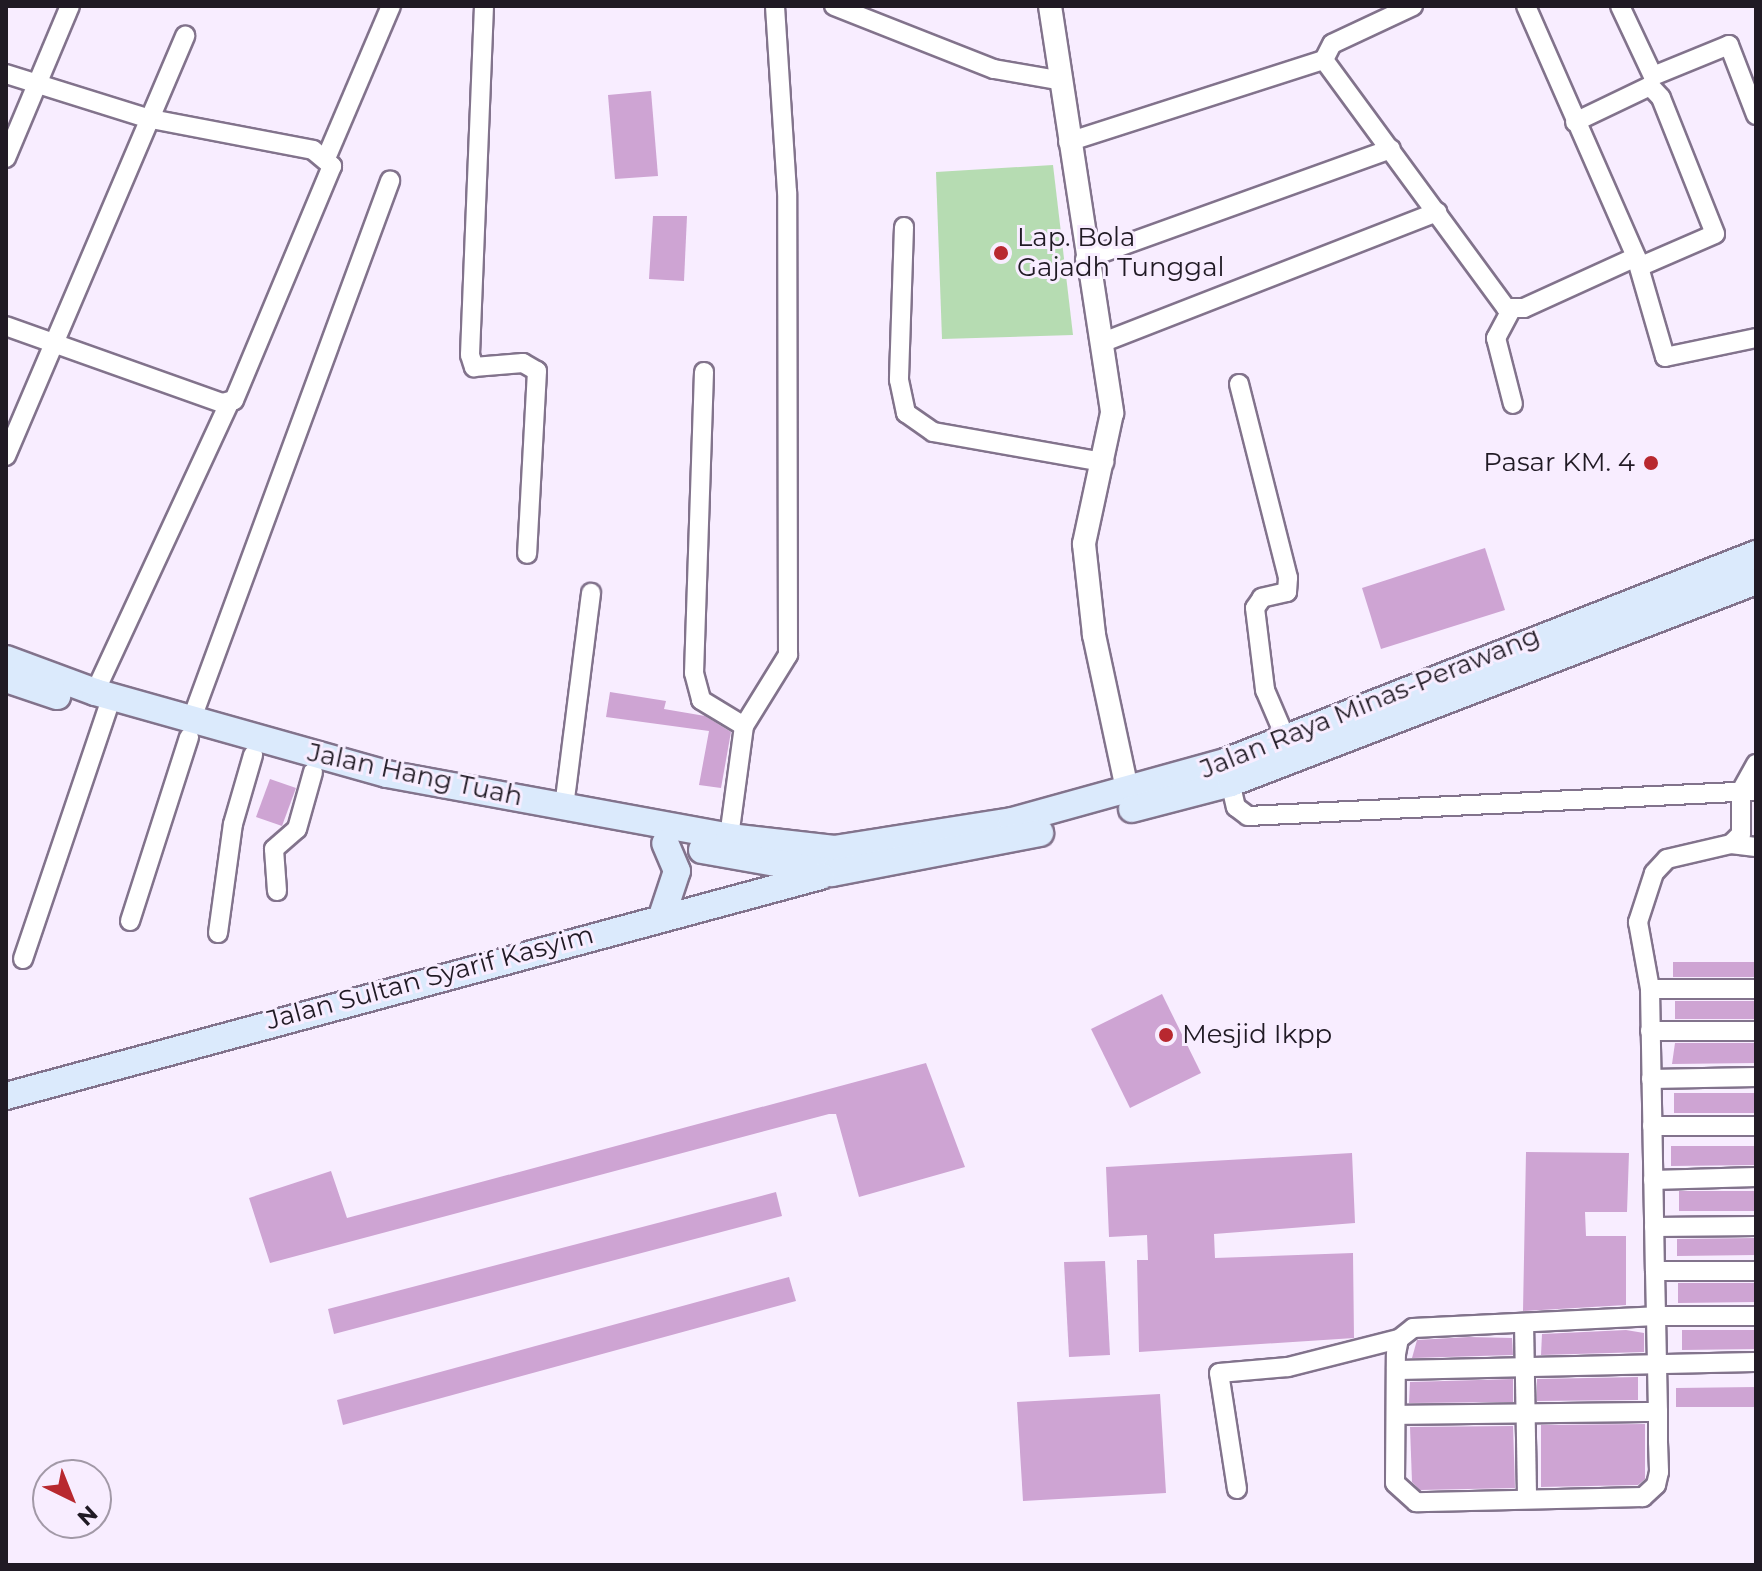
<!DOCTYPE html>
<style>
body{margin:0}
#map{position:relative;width:1762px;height:1571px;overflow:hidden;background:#f8edff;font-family:Montserrat,sans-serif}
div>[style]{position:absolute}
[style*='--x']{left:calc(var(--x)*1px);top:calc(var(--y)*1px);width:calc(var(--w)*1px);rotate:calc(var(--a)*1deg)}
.green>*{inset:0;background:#b6dcb2}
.building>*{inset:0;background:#cea4d3}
.roads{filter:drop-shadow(2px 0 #82738c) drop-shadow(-2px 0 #82738c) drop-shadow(0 2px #82738c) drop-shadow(0 -2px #82738c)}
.minor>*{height:18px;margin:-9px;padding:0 9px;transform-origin:9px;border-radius:9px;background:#fff}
.tertiary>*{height:22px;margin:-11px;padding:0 11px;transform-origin:11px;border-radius:11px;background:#fff}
.secondary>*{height:26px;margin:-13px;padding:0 13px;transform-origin:13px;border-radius:13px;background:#dbeafc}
.dots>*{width:22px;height:22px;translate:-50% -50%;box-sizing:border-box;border:4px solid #f8edff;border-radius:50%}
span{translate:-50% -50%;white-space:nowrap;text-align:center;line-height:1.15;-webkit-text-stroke:6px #f8edff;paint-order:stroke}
.poi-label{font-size:26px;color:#201a24}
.left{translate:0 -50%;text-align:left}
.right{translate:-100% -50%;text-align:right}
.street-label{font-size:26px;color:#201a24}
.frame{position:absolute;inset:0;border:8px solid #201a24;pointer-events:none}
.north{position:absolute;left:32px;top:1459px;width:80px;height:80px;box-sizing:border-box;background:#f8edff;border:2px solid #a299a7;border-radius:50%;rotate:137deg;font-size:22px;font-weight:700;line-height:32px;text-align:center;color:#201a24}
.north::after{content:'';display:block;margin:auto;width:28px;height:36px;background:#b8282f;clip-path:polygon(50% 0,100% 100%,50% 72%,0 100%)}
</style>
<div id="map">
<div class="green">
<div style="clip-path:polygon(1053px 165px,1073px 335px,942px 339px,936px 172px)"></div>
</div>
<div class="building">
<div style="clip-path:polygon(651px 91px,658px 176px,615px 179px,608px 95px)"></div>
<div style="clip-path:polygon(653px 216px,687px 216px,684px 281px,649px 279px)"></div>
<div style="clip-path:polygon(1485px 548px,1505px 610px,1381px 649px,1362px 588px)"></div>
<div style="clip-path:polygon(610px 692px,666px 701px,664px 709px,705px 716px,731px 732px,721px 788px,699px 785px,709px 731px,606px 717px)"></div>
<div style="clip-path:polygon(270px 779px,296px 788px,282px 826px,256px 817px)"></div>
<div style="clip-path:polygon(1673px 962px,1756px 962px,1756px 977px,1673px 977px)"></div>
<div style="clip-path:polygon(1162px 994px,1201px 1073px,1130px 1108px,1091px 1029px)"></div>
<div style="clip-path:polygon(1675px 1001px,1756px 1001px,1756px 1019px,1675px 1019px)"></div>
<div style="clip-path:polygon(1756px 1043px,1756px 1063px,1672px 1064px,1675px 1043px)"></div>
<div style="clip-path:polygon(926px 1063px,965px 1167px,859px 1197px,836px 1114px,829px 1114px,270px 1263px,249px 1198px,331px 1171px,347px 1218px)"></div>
<div style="clip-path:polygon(1674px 1093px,1756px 1093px,1756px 1113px,1674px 1113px)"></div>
<div style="clip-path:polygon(1671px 1146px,1756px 1146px,1756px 1165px,1671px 1166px)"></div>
<div style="clip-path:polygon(1526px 1152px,1629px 1153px,1627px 1212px,1585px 1212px,1586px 1236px,1626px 1236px,1626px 1305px,1523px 1311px)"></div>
<div style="clip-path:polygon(1352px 1153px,1355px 1223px,1214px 1234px,1215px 1258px,1353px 1253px,1354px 1338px,1139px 1352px,1137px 1260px,1148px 1260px,1147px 1235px,1109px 1237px,1106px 1167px)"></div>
<div style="clip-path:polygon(1679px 1191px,1756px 1191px,1756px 1211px,1679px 1211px)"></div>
<div style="clip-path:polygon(776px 1192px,782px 1216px,334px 1334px,328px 1309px)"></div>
<div style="clip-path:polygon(1756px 1238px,1756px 1255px,1677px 1256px,1677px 1239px)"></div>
<div style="clip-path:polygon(1105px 1261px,1110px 1355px,1069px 1357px,1064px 1262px)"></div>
<div style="clip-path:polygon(789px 1277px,796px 1301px,343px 1425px,337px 1400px)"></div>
<div style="clip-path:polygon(1678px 1283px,1756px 1283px,1756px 1302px,1678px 1303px)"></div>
<div style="clip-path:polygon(1626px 1330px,1644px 1333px,1644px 1352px,1541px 1355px,1542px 1334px)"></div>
<div style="clip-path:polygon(1682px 1330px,1756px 1330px,1756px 1349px,1682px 1350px)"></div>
<div style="clip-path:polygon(1469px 1337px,1512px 1338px,1513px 1355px,1412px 1358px,1417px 1340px)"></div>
<div style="clip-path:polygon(1638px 1377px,1638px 1400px,1537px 1401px,1537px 1379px)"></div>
<div style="clip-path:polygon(1513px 1379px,1513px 1402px,1409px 1403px,1410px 1382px)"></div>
<div style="clip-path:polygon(1756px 1387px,1756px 1407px,1676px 1407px,1676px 1388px)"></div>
<div style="clip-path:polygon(1160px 1394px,1166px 1493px,1023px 1501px,1017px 1402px)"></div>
<div style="clip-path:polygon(1645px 1424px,1645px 1479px,1638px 1485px,1541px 1487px,1541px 1425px)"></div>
<div style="clip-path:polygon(1513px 1426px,1515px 1488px,1420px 1490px,1412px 1482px,1410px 1427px)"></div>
</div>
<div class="roads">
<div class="minor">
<div style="--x:484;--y:6;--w:349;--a:92.3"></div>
<div style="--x:470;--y:355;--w:13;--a:72"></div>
<div style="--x:474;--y:367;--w:49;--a:-4.7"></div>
<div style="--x:523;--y:363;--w:16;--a:30"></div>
<div style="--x:537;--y:371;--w:183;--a:93.1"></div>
<div style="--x:834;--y:6;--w:172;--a:21.5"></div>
<div style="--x:994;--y:69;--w:65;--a:9.8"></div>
<div style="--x:1413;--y:6;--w:89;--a:154.9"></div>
<div style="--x:1332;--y:44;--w:18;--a:117"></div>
<div style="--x:1324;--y:60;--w:308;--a:53.7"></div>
<div style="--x:1506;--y:308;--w:18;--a:0"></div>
<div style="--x:1524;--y:308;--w:123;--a:-24.5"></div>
<div style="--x:1636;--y:257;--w:104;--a:73.8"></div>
<div style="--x:1665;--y:357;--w:93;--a:-11.8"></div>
<div style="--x:1526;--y:6;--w:274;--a:66.3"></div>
<div style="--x:1620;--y:6;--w:77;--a:64.8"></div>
<div style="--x:1653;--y:76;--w:82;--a:-22.2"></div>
<div style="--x:1729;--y:45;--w:75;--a:68.9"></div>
<div style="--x:6;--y:74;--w:147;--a:17.4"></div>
<div style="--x:146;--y:118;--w:170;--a:10.8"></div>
<div style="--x:313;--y:150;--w:25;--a:40"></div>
<div style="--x:332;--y:166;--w:254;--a:112.7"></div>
<div style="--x:234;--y:400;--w:12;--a:166"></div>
<div style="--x:222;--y:403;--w:229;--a:-160.4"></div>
<div style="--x:1575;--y:122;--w:83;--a:-25.6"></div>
<div style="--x:1650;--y:86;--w:16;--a:47"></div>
<div style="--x:1661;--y:98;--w:146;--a:68.3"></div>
<div style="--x:1715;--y:234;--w:81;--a:156.6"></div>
<div style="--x:1068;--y:142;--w:269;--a:-17.8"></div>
<div style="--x:327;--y:156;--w:163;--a:-66.9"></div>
<div style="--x:6;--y:158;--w:165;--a:-67.2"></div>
<div style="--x:904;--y:227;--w:153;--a:91.9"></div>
<div style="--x:899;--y:380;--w:34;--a:78"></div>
<div style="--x:906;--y:413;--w:33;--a:35"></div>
<div style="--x:933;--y:432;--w:174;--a:10"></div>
<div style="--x:1085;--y:259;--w:325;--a:-19.8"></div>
<div style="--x:1511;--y:310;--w:32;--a:118"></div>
<div style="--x:1496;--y:338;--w:68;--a:75.6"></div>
<div style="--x:1101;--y:343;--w:361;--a:-21.3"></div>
<div style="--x:704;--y:372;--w:301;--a:91.9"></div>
<div style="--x:694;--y:673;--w:28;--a:75"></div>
<div style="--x:701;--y:700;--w:50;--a:31.2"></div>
<div style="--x:1239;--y:384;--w:200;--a:75.8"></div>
<div style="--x:1288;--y:578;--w:14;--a:94"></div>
<div style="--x:1287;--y:592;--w:26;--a:167"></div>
<div style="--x:1262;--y:598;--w:12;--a:125"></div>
<div style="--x:1255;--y:608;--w:83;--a:83"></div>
<div style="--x:1265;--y:690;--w:53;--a:66.8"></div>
<div style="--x:6;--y:456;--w:457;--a:-66.9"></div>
<div style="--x:95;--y:692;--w:319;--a:-65.1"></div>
<div style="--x:191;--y:721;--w:576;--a:-69.77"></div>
<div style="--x:1756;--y:764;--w:31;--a:119"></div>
<div style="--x:1741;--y:791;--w:43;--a:90"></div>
<div style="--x:1741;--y:834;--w:14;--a:135"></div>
<div style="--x:1731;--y:844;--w:66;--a:166.8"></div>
<div style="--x:1667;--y:859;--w:19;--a:133"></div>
<div style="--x:1654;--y:873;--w:52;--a:108.1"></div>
<div style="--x:1638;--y:922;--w:68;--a:79.8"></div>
<div style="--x:1650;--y:989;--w:282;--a:89"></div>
<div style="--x:1655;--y:1271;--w:45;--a:88.7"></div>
<div style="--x:1656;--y:1316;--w:49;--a:88.8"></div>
<div style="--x:1657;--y:1365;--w:47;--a:88.8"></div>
<div style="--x:1658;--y:1412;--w:30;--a:90"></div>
<div style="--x:1658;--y:1442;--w:30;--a:88"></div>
<div style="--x:1659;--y:1472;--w:13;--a:103"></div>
<div style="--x:1656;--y:1485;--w:18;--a:137"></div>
<div style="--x:1643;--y:1497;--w:227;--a:178.7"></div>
<div style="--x:1416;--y:1502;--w:28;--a:-138"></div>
<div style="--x:1395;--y:1483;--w:129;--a:-89.6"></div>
<div style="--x:1396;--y:1354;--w:15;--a:-79"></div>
<div style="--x:1399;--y:1339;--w:18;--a:-38"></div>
<div style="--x:1413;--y:1328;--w:243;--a:-2.8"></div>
<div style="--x:1656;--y:1316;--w:100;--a:0"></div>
<div style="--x:1228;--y:773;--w:35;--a:77"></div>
<div style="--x:1236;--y:807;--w:15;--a:37"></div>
<div style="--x:1248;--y:816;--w:509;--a:-2.82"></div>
<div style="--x:564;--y:807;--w:216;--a:-82.8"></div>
<div style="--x:729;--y:837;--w:112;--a:-82.3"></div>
<div style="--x:744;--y:726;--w:84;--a:-58.2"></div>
<div style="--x:788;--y:655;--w:463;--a:-90.1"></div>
<div style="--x:787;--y:192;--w:186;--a:-93.7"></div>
<div style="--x:1731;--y:844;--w:25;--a:7"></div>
<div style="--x:277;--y:891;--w:42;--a:-94.1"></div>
<div style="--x:274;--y:849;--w:30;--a:-41"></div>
<div style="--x:297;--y:829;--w:59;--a:-74.3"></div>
<div style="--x:130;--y:921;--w:193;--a:-72.2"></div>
<div style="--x:218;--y:933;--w:110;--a:-82.2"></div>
<div style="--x:233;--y:824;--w:72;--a:-73.8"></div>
<div style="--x:23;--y:959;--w:278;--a:-71.3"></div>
<div style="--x:1650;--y:989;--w:106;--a:0"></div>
<div style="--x:1650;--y:1031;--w:106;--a:0"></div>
<div style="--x:1651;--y:1079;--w:105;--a:-1.1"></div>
<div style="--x:1652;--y:1126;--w:104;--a:0"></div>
<div style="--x:1653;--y:1180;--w:103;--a:-1.7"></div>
<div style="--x:1654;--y:1227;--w:102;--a:-0.6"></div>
<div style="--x:1655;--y:1271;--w:101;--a:0"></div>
<div style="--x:1524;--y:1323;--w:173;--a:89"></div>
<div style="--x:1396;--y:1370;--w:360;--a:-1.3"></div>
<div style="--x:1397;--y:1415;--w:261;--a:-0.7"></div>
<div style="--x:1237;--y:1489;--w:117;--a:-98.8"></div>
<div style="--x:1219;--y:1373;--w:69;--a:-5"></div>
<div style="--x:1288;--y:1367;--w:114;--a:-14.2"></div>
</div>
<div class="tertiary">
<div style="--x:1050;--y:6;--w:412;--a:81.3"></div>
<div style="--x:1112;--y:413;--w:134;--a:102.1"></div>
<div style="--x:1084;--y:544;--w:92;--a:83.7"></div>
<div style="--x:1094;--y:635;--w:162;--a:77.9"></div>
</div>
<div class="secondary">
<div style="--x:6;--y:659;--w:95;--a:20.3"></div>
<div style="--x:95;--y:692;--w:303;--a:15.7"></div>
<div style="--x:387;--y:774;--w:348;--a:10.4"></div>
<div style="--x:729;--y:837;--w:106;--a:6.5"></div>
<div style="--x:834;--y:849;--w:180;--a:-8.9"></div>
<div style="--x:1012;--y:821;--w:221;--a:-15.5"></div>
<div style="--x:1225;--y:762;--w:570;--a:-21.39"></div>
<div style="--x:6;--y:679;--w:54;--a:18.4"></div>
<div style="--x:1132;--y:809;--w:102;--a:-14.7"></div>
<div style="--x:1231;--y:783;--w:563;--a:-21.04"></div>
<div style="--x:702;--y:850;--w:132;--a:10"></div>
<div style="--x:832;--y:873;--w:212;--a:-10.9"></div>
<div style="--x:663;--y:913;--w:44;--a:-71.6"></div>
<div style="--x:677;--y:871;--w:30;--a:-113"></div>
<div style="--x:6;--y:1096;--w:844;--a:-15.11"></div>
</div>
</div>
<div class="dots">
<div style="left:1001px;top:253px;background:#b8282f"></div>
<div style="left:1651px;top:463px;background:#b8282f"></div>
<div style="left:1166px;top:1035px;background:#b8282f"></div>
</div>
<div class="poi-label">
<span class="left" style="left:1017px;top:253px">Lap. Bola<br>Gajadh Tunggal</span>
<span class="right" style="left:1635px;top:463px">Pasar KM. 4</span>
<span class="left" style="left:1182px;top:1035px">Mesjid Ikpp</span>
</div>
<div class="street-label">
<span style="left:1370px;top:703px;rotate:-22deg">Jalan Raya Minas-Perawang</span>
<span style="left:415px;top:775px;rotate:12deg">Jalan Hang Tuah</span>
<span style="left:430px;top:978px;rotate:-15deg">Jalan Sultan Syarif Kasyim</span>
</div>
<div class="frame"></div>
<div class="north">N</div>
</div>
